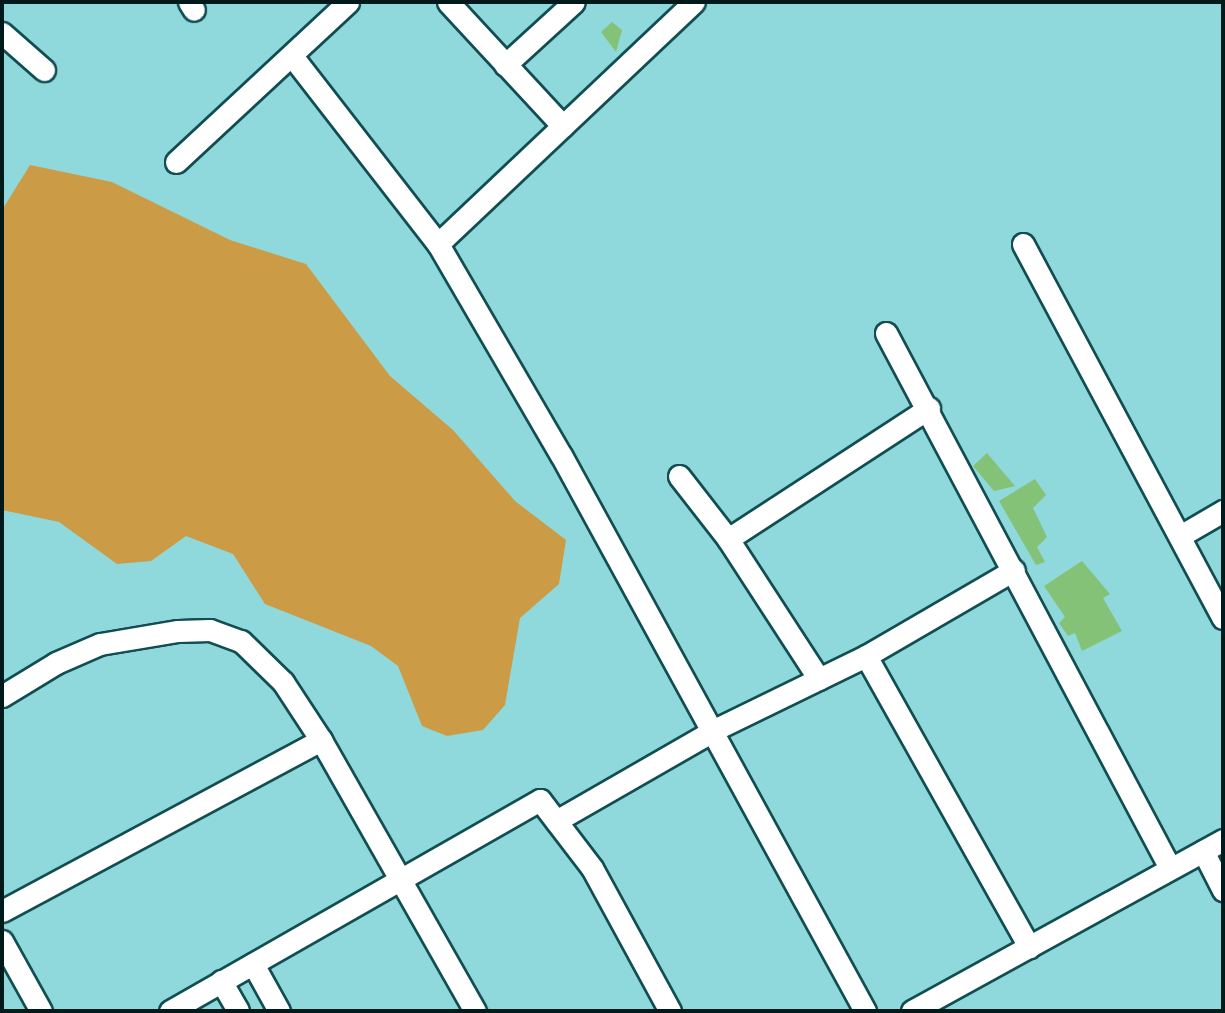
<!DOCTYPE html>
<style>
body{margin:0}
#map{position:relative;width:1225px;height:1013px;overflow:hidden;background:#8fd9dd;font-family:Mulish,sans-serif}
div>[style]{position:absolute}
[style*='--x']{left:calc(var(--x)*1px);top:calc(var(--y)*1px);width:calc(var(--w)*1px);rotate:calc(var(--a)*1deg)}
.green>*{inset:0;background:#cb9c45}
.building>*{inset:0;background:#84c377}
.roads{filter:drop-shadow(2px 0 #124e51) drop-shadow(-2px 0 #124e51) drop-shadow(0 2px #124e51) drop-shadow(0 -2px #124e51)}
.street>*{height:21px;margin:-10.5px;padding:0 10.5px;transform-origin:10.5px;border-radius:10.5px;background:#fff}
span{translate:-50% -50%;white-space:nowrap;text-align:center;line-height:1.15;-webkit-text-stroke:6px #9be6ea;paint-order:stroke}
.frame{position:absolute;inset:0;border:4px solid #001a1c;pointer-events:none}
</style>
<div id="map">
<div class="green">
<div style="clip-path:polygon(30px 165px,112px 182px,230px 240px,306px 264px,390px 376px,453px 430px,515px 501px,566px 540px,559px 584px,520px 618px,505px 705px,483px 730px,447px 736px,422px 726px,398px 666px,371px 646px,265px 604px,233px 554px,186px 536px,151px 561px,117px 564px,59px 522px,2px 510px,2px 210px)"></div>
</div>
<div class="building">
<div style="clip-path:polygon(612px 22px,622px 30px,616px 52px,601px 32px)"></div>
<div style="clip-path:polygon(987px 453px,1015px 486px,994px 491px,973px 466px)"></div>
<div style="clip-path:polygon(1035px 479px,1046px 495px,1033px 508px,1047px 537px,1037px 547px,1045px 562px,1036px 565px,999px 501px)"></div>
<div style="clip-path:polygon(1082px 561px,1110px 594px,1103px 598px,1122px 631px,1082px 651px,1075px 633px,1068px 636px,1059px 623px,1065px 617px,1044px 586px)"></div>
</div>
<div class="roads">
<div class="street">
<div style="--x:189;--y:2;--w:9;--a:58"></div>
<div style="--x:448;--y:2;--w:169;--a:47.2"></div>
<div style="--x:2;--y:33;--w:56;--a:41.4"></div>
<div style="--x:292;--y:56;--w:238;--a:52.2"></div>
<div style="--x:438;--y:244;--w:244;--a:59.8"></div>
<div style="--x:561;--y:455;--w:634;--a:61.33"></div>
<div style="--x:505;--y:65;--w:93;--a:-42.4"></div>
<div style="--x:176;--y:162;--w:235;--a:-42.9"></div>
<div style="--x:438;--y:244;--w:352;--a:-43.4"></div>
<div style="--x:1023;--y:244;--w:424;--a:61.9"></div>
<div style="--x:886;--y:333;--w:606;--a:62.04"></div>
<div style="--x:679;--y:476;--w:80;--a:52.1"></div>
<div style="--x:728;--y:539;--w:167;--a:57"></div>
<div style="--x:1180;--y:536;--w:50;--a:-30.2"></div>
<div style="--x:728;--y:539;--w:240;--a:-33.1"></div>
<div style="--x:866;--y:656;--w:334;--a:60.7"></div>
<div style="--x:2;--y:696;--w:63;--a:-31.4"></div>
<div style="--x:56;--y:663;--w:48;--a:-23.4"></div>
<div style="--x:100;--y:644;--w:79;--a:-9.5"></div>
<div style="--x:178;--y:631;--w:32;--a:-2"></div>
<div style="--x:210;--y:630;--w:33;--a:20"></div>
<div style="--x:241;--y:641;--w:59;--a:44.3"></div>
<div style="--x:283;--y:682;--w:69;--a:56.8"></div>
<div style="--x:321;--y:740;--w:312;--a:60.4"></div>
<div style="--x:556;--y:821;--w:182;--a:-29.9"></div>
<div style="--x:714;--y:730;--w:169;--a:-26"></div>
<div style="--x:866;--y:656;--w:171;--a:-30.2"></div>
<div style="--x:1203;--y:851;--w:44;--a:62.9"></div>
<div style="--x:2;--y:911;--w:362;--a:-28.2"></div>
<div style="--x:2;--y:941;--w:80;--a:60.9"></div>
<div style="--x:253;--y:964;--w:54;--a:61"></div>
<div style="--x:221;--y:981;--w:34;--a:60"></div>
<div style="--x:170;--y:1011;--w:426;--a:-29.7"></div>
<div style="--x:540;--y:800;--w:86;--a:52.6"></div>
<div style="--x:592;--y:868;--w:163;--a:61.4"></div>
<div style="--x:912;--y:1011;--w:355;--a:-28.8"></div>
</div>
</div>
<div class="frame"></div>
</div>
